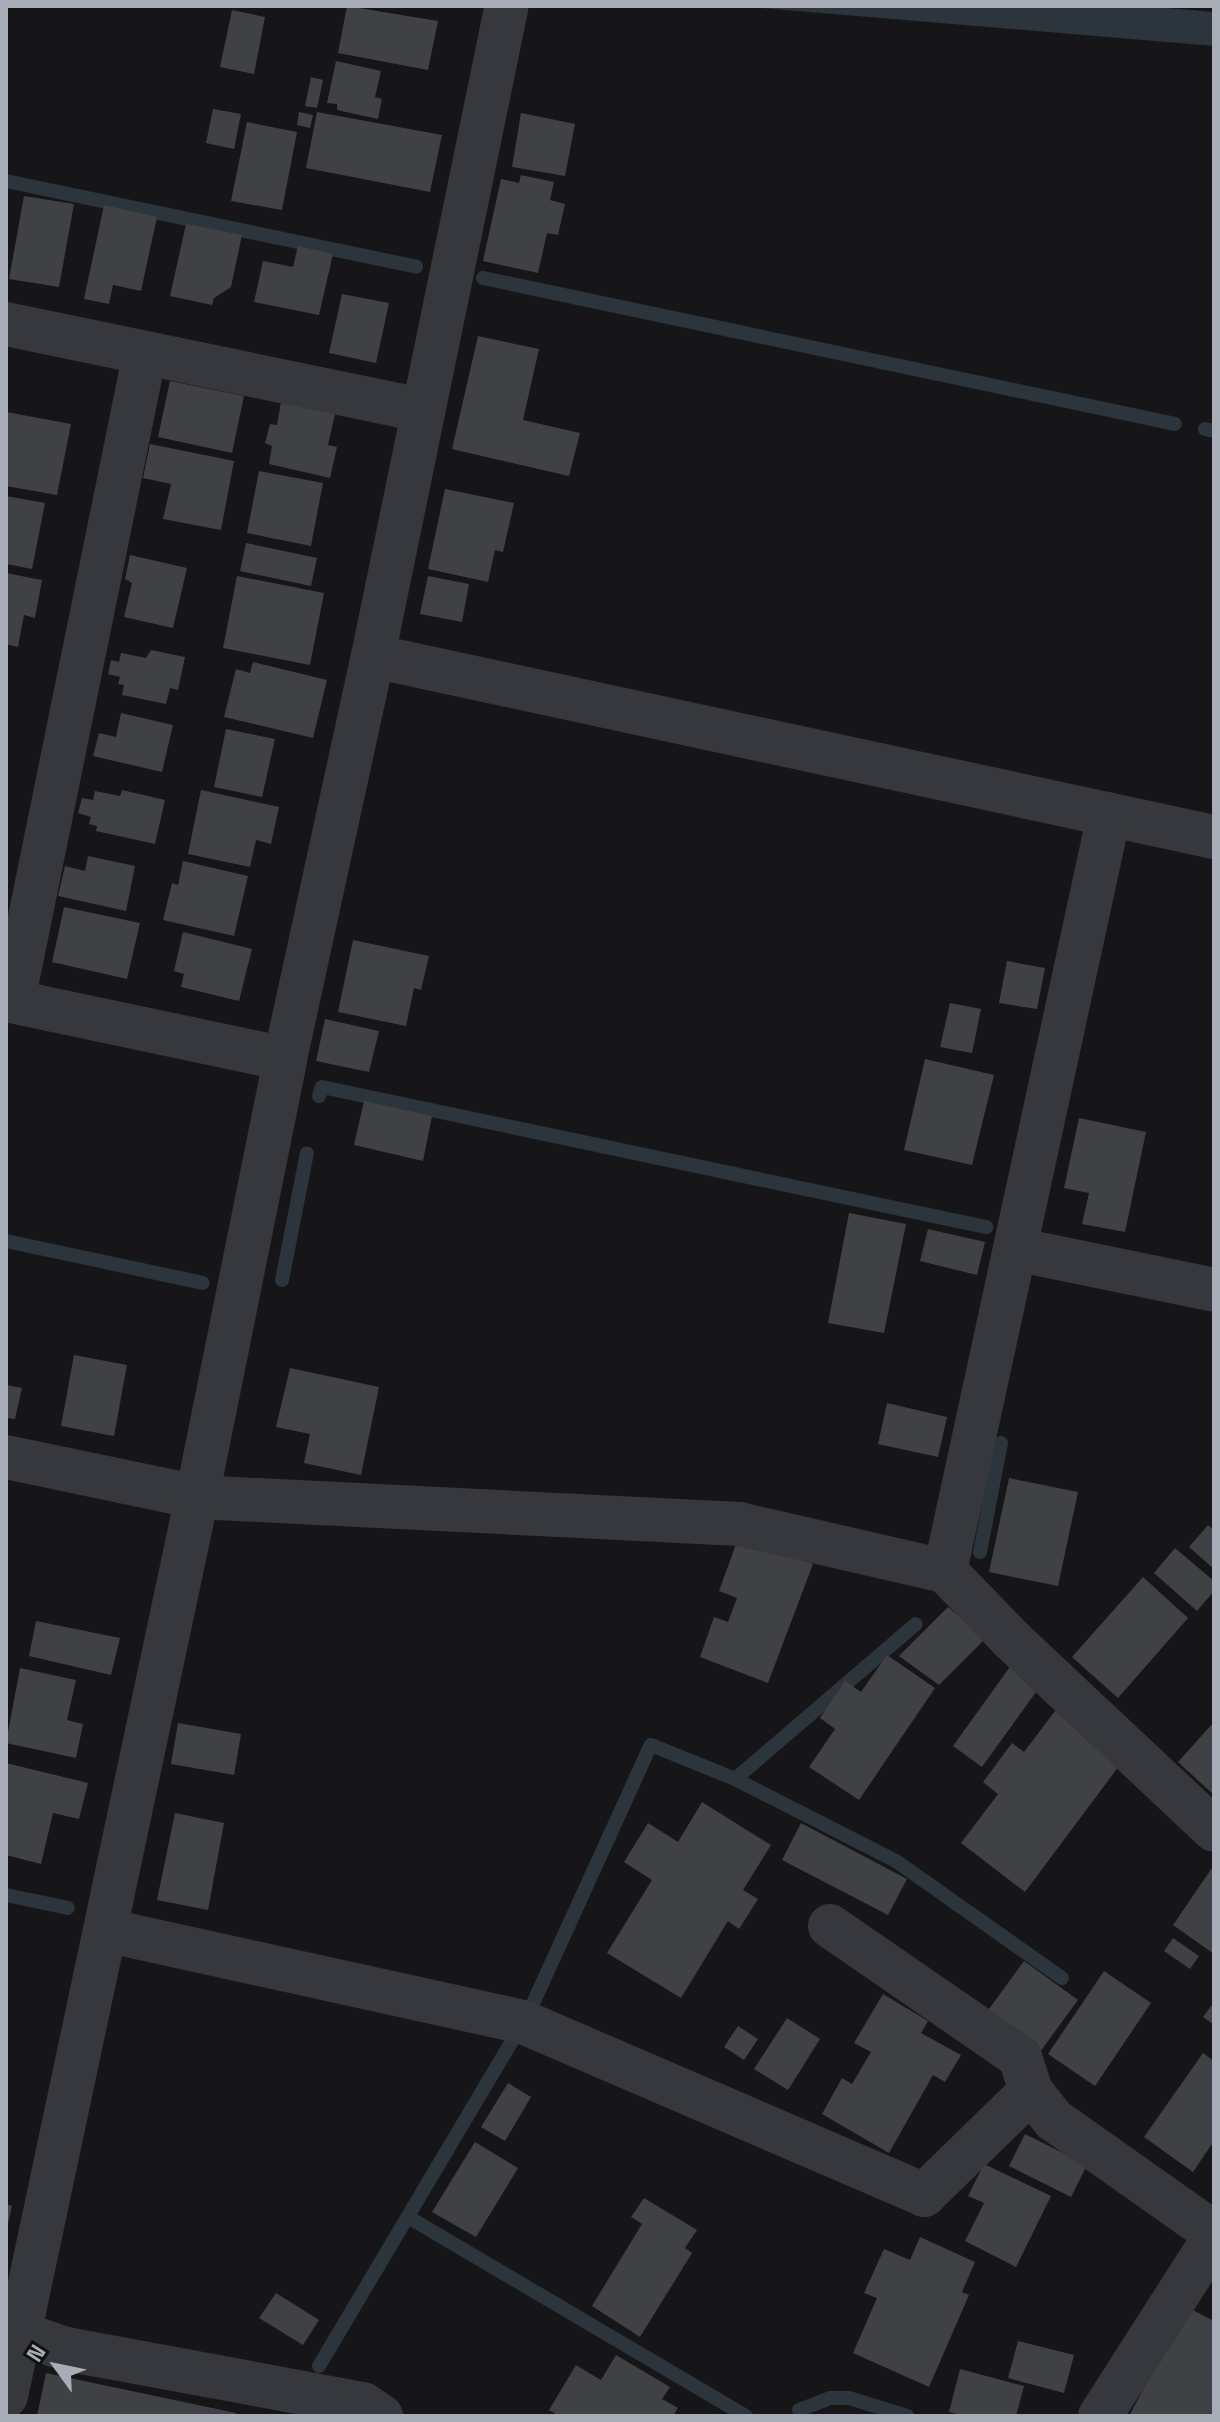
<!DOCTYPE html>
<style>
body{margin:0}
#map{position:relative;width:1220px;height:2422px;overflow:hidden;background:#161618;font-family:"Space Grotesk",sans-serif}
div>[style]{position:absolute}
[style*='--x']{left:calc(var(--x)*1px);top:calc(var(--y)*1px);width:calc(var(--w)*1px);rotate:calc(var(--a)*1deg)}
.water>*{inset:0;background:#2c353c}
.stream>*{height:14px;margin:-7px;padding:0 7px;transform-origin:7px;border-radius:7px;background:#2c353c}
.building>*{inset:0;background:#404145}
.street>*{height:44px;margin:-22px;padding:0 22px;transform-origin:22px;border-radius:22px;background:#37383d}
span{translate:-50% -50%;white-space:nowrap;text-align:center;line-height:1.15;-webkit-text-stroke:6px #111113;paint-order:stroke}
.frame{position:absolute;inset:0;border:8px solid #a8adb8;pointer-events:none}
.north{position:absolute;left:16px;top:2326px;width:80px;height:80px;-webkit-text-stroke:6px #111113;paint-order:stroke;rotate:303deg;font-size:22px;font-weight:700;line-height:32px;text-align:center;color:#a8adb8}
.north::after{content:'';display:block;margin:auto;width:28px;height:36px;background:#a8adb8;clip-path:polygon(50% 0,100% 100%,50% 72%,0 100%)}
</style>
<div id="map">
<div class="water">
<div style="clip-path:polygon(738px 6px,1144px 6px,1214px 12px,1214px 46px)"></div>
</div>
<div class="stream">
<div style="--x:6;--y:181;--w:419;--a:11.8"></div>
<div style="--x:483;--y:278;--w:707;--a:11.91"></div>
<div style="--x:1205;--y:429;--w:9;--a:13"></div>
<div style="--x:319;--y:1096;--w:9;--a:-72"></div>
<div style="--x:322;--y:1087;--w:679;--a:11.91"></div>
<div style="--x:6;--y:1241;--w:201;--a:12"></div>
<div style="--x:282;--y:1280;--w:129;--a:-78.9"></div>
<div style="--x:980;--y:1552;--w:111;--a:-79.1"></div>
<div style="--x:735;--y:1779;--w:238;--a:-40.6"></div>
<div style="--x:6;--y:1895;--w:63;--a:11.8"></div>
<div style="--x:530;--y:2010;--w:291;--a:-65.5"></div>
<div style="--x:651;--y:1745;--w:91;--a:22"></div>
<div style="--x:735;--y:1779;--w:181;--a:27"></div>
<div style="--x:896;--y:1861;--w:203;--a:35.2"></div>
<div style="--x:408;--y:2217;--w:392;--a:30.5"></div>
<div style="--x:319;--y:2366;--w:378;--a:-59.3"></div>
<div style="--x:799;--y:2410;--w:33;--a:-21"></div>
<div style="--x:830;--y:2398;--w:19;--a:0"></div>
<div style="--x:849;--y:2398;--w:61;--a:17.2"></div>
</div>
<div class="building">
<div style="clip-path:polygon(347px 6px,438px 21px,428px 70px,338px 53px)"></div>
<div style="clip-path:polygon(232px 10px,265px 17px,254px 74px,220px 67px)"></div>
<div style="clip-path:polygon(336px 61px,381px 71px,375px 97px,382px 99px,378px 119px,337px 110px,337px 104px,327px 103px)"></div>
<div style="clip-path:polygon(311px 77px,323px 80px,317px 108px,305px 106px)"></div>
<div style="clip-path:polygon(213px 109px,241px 114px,234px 149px,206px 143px)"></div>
<div style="clip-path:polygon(299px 112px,313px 115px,310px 128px,297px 125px)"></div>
<div style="clip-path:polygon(317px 112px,442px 135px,430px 192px,306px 168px)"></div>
<div style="clip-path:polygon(521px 113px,575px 124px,565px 176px,512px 167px)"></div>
<div style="clip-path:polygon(247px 122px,297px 132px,282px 210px,231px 201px)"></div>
<div style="clip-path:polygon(521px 175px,554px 182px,550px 200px,565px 204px,558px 235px,547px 233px,538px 273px,483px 261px,501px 179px,519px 183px)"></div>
<div style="clip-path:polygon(24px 196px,74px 204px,59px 287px,9px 279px)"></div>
<div style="clip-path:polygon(104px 205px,157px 217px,141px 291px,113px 285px,109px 304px,84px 299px)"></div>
<div style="clip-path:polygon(186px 224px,242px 235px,231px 287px,214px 298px,212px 305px,170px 296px)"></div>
<div style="clip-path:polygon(298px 246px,333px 254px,319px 315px,254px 302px,263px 261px,293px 267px)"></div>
<div style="clip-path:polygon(342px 294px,389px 303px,376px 363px,329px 353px)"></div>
<div style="clip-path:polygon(478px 336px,539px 349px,523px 420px,580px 433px,569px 476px,452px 449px)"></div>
<div style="clip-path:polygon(170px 381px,244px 396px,232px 453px,158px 437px)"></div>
<div style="clip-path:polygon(281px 402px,335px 414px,328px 445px,337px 447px,330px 478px,269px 464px,272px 446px,265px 443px,270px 424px,277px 425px)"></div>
<div style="clip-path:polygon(6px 412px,71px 424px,57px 495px,6px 486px)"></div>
<div style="clip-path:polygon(150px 444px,234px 461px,221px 530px,163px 519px,171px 484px,143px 478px)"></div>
<div style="clip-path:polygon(259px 471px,323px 483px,311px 546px,247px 533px)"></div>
<div style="clip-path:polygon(445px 489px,514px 503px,503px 552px,495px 550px,488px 582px,428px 569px)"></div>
<div style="clip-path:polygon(6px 496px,45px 503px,32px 569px,6px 564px)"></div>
<div style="clip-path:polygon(246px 543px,317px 558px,311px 586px,240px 571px)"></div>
<div style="clip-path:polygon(130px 555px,187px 568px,173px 628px,124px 617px,132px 583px,125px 579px)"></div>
<div style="clip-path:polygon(6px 573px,42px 580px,35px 618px,24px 615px,18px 647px,6px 644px)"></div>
<div style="clip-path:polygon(237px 576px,324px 593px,310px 665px,223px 648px)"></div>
<div style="clip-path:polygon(428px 576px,469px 584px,462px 622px,420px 614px)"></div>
<div style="clip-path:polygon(151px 650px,185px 657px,178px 690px,170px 688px,166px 704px,122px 695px,124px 685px,118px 684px,120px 677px,108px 674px,111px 660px,119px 662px,121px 653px,146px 658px)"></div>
<div style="clip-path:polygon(253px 662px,327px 680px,313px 738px,224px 717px,236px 669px,250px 673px)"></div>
<div style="clip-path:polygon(121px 713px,173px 725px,162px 772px,93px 756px,99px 733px,116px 737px)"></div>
<div style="clip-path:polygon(226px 729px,275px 739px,262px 797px,214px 787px)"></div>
<div style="clip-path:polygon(122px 790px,165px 800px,155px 844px,96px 831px,97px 826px,89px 824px,91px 817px,78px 813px,82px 798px,93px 800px,95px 791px,120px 796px)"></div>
<div style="clip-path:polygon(201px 790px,279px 807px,271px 844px,256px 840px,250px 867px,188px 854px)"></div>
<div style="clip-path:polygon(88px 856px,135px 866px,126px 911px,58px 896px,65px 866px,85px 871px)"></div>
<div style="clip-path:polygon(183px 861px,248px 876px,234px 936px,163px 920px,172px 883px,178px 885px)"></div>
<div style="clip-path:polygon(64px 907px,140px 923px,127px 979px,52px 962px)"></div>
<div style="clip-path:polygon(183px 932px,252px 949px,239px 1001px,181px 987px,184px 974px,174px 971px)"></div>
<div style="clip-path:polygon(353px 940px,429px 956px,421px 990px,414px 988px,406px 1026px,338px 1012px)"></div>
<div style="clip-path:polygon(1007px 961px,1045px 968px,1037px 1009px,999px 1003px)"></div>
<div style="clip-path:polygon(950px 1003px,981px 1009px,972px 1053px,940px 1047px)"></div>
<div style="clip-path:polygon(325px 1019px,379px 1031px,369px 1072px,316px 1061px)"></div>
<div style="clip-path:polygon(925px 1059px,994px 1075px,972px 1165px,904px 1150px)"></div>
<div style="clip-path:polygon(364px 1101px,432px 1116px,423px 1161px,354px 1145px)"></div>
<div style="clip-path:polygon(1079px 1118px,1146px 1132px,1125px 1232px,1082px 1224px,1089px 1193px,1064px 1188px)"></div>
<div style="clip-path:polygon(849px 1213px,906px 1224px,884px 1333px,828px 1323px)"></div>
<div style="clip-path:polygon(928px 1229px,985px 1242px,977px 1275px,920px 1261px)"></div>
<div style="clip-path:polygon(74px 1355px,127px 1365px,114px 1436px,61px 1426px)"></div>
<div style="clip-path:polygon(290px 1368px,379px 1387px,361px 1475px,304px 1463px,310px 1434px,276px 1427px)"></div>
<div style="clip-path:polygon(6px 1385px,22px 1388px,15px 1419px,6px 1418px)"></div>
<div style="clip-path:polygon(887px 1403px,947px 1417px,938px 1457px,878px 1444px)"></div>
<div style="clip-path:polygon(1009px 1478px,1078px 1492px,1058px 1586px,989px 1572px)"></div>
<div style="clip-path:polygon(1208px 1525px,1214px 1530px,1214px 1569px,1189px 1547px)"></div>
<div style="clip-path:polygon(739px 1536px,813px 1564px,768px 1683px,700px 1657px,714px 1617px,728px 1622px,737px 1598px,719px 1591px)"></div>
<div style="clip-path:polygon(1175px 1548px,1214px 1581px,1214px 1591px,1197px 1611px,1154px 1573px)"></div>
<div style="clip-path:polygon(1143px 1577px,1188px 1618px,1118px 1698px,1072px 1657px)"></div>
<div style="clip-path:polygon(948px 1607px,985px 1639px,939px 1685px,899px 1656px)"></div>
<div style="clip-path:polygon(36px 1621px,120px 1638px,111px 1675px,29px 1656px)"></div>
<div style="clip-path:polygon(887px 1655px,935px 1688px,859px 1800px,809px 1767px,835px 1729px,820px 1718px,845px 1681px,861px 1692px)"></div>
<div style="clip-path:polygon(1012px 1664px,1041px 1685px,982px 1767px,953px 1746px)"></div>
<div style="clip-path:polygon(20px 1668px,76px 1680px,67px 1720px,83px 1724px,76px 1758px,6px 1743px)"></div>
<div style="clip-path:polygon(1055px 1711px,1122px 1762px,1025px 1892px,961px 1843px,998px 1794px,983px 1782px,1012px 1743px,1024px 1752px)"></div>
<div style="clip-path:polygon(1214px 1722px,1214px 1795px,1178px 1762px)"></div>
<div style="clip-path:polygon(178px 1723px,241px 1734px,234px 1775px,171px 1764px)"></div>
<div style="clip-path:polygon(6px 1763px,88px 1783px,79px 1819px,53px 1813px,41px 1864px,6px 1855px)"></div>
<div style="clip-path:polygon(702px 1802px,771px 1845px,743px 1890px,758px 1899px,739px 1929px,728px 1921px,681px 1998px,607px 1953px,652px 1880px,624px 1862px,648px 1823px,678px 1842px)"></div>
<div style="clip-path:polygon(175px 1813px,224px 1823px,208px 1910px,157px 1900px)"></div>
<div style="clip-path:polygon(801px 1823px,907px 1879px,888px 1915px,782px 1860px)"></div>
<div style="clip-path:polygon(1214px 1865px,1214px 1954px,1173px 1925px)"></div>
<div style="clip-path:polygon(1173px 1938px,1199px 1956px,1190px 1969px,1164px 1951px)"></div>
<div style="clip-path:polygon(1024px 1961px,1078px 2000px,1040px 2052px,986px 2013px)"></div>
<div style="clip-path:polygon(1104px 1971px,1151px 2003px,1095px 2086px,1048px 2054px)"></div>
<div style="clip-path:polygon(883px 1994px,928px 2021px,921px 2033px,961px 2055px,945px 2082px,933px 2075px,889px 2153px,822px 2114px,842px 2078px,852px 2084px,871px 2052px,854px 2043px)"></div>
<div style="clip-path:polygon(1214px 2002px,1214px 2025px,1203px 2017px)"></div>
<div style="clip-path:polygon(787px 2018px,820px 2039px,788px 2090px,754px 2069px)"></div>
<div style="clip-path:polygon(738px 2026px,758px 2039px,744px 2060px,724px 2047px)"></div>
<div style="clip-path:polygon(1203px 2053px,1214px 2061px,1214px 2141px,1193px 2172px,1144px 2137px)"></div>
<div style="clip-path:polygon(508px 2083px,531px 2097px,505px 2141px,481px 2127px)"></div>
<div style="clip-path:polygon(1025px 2134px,1087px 2165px,1071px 2197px,1009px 2166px)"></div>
<div style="clip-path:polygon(475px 2142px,518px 2168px,476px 2237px,432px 2212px)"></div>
<div style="clip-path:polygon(984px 2164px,1051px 2196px,1016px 2267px,965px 2241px,984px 2203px,968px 2196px)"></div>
<div style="clip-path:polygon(644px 2198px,697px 2230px,685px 2248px,692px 2253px,640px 2337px,592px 2306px,642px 2224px,631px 2217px)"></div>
<div style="clip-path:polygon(6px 2204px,12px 2206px,7px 2229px,6px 2229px)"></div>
<div style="clip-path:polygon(920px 2237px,975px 2262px,962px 2292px,969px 2295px,929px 2387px,853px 2353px,877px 2298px,864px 2293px,884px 2249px,910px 2260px)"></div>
<div style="clip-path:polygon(276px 2293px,319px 2320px,303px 2345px,259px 2318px)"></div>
<div style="clip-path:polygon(1187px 2307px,1214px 2321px,1214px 2416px,1129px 2416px)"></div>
<div style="clip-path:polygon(1018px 2341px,1074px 2355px,1064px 2393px,1008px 2378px)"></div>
<div style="clip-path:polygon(616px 2355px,670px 2387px,662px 2399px,678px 2408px,673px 2416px,559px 2416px,549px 2410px,576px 2365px,601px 2380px)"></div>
<div style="clip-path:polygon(960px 2369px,1024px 2386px,1016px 2416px,965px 2416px,949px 2412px)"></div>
<div style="clip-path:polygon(46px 2373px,236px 2413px,236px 2416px,37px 2416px)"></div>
</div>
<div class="street">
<div style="--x:6;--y:324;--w:426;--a:11.7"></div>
<div style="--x:373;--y:656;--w:860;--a:12.15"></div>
<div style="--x:6;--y:1000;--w:285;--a:11.9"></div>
<div style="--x:13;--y:1001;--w:661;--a:-78.49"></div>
<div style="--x:1015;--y:1249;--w:203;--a:11.6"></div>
<div style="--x:6;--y:1457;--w:195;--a:11.8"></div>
<div style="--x:197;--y:1497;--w:543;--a:2.85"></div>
<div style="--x:739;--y:1524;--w:211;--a:12.9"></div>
<div style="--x:945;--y:1571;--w:96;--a:45.8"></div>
<div style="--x:1012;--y:1640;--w:277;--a:43.2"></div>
<div style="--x:945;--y:1571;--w:774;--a:-77.76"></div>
<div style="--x:830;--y:1926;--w:231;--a:34.6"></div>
<div style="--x:1020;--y:2057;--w:36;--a:72"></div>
<div style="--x:1031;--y:2091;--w:37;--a:52"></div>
<div style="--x:1054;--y:2120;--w:196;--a:35.2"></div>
<div style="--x:105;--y:1930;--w:428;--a:12.4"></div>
<div style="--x:523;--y:2022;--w:437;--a:23.3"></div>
<div style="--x:924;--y:2195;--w:149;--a:-44.2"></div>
<div style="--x:6;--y:2329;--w:63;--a:18.4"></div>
<div style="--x:66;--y:2349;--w:302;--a:10.5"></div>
<div style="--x:363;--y:2404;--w:22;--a:34"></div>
<div style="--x:6;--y:2396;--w:919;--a:-78.01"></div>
<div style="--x:197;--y:1497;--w:447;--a:-78.6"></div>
<div style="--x:285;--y:1059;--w:412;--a:-77.7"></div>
<div style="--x:373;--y:656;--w:661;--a:-78.38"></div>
<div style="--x:1100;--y:2416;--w:211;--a:-57.4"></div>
</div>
<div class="frame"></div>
<div class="north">N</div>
</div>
